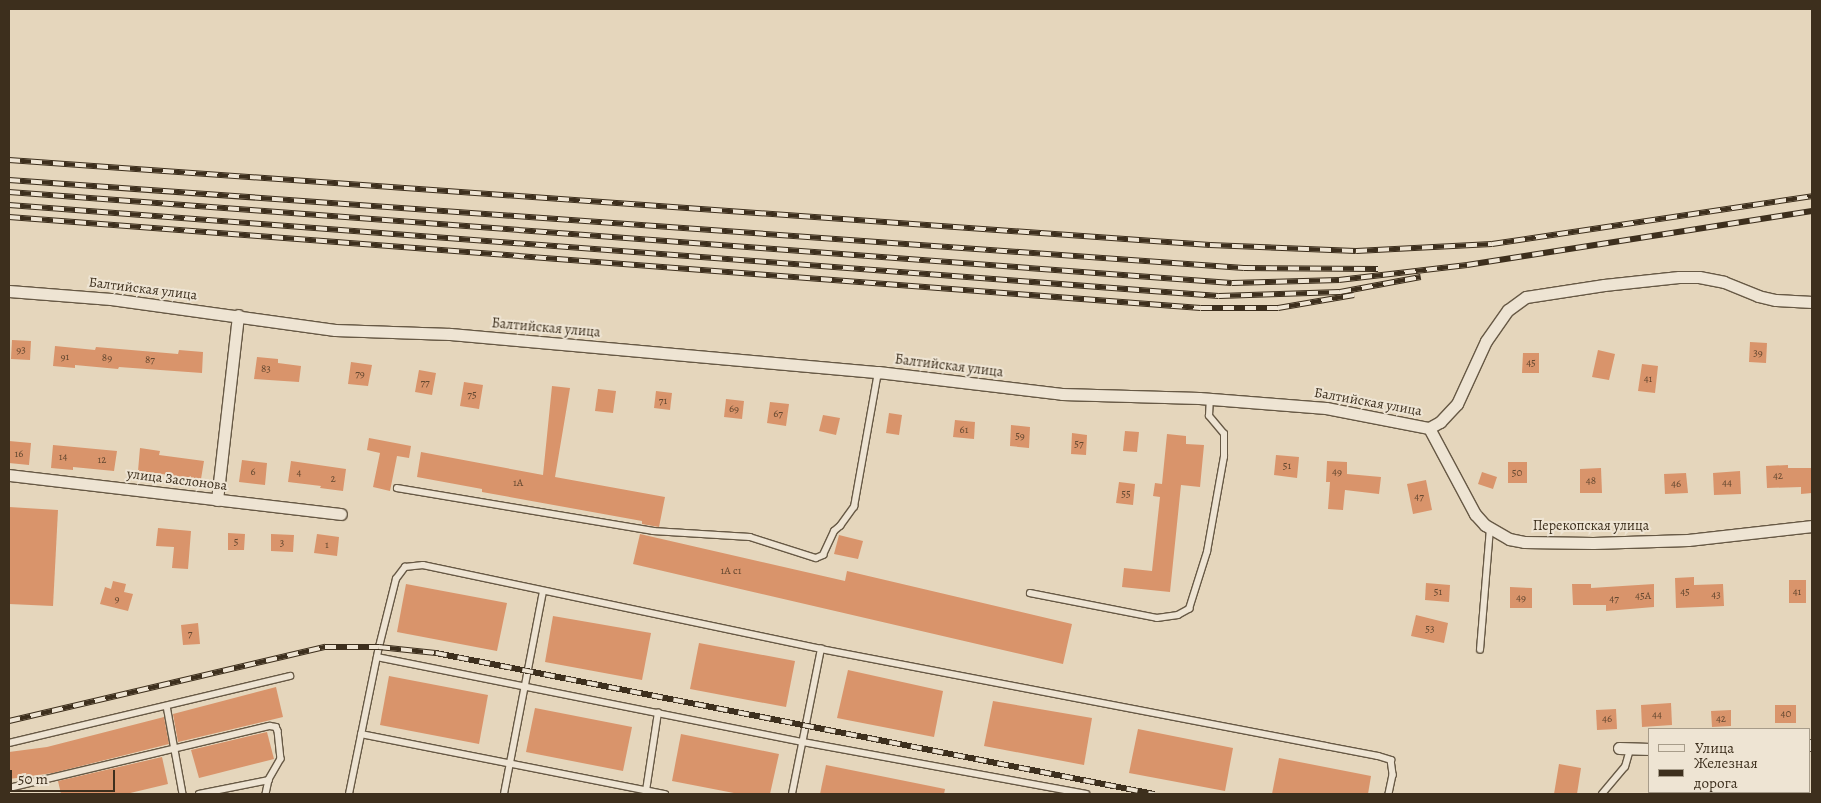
<!DOCTYPE html>
<meta charset="utf-8">
<style>
body{margin:0}
#map{position:relative;width:1821px;height:803px;overflow:hidden;background:#e5d6bc;font-family:Alegreya,serif}
div>[style]{position:absolute}
[style*='--x']{left:calc(var(--x)*1px);top:calc(var(--y)*1px);width:calc(var(--w)*1px);rotate:calc(var(--a)*1deg)}
.building>*{inset:0;background:#d9946b}
.roads{filter:drop-shadow(1px 0 #675945) drop-shadow(-1px 0 #675945) drop-shadow(0 1px #675945) drop-shadow(0 -1px #675945)}
.service>*{height:5.5px;margin:-2.75px;padding:0 2.75px;transform-origin:2.75px;border-radius:2.75px;background:#eee4d3}
.minor>*{height:11px;margin:-5.5px;padding:0 5.5px;transform-origin:5.5px;border-radius:5.5px;background:#eee4d3}
.rail>*{height:5.5px;margin-top:-2.75px;transform-origin:0;background:repeating-linear-gradient(90deg,#eee4d3 0 11px,#3d2f1d 0 22px);box-sizing:border-box;border-block:1px solid #3d2f1d}
span{translate:-50% -50%;white-space:nowrap;text-align:center;line-height:1.15;-webkit-text-stroke:4px #eee4d3;paint-order:stroke}
.number-label{font-size:11px;color:#644830}
.number-label span{-webkit-text-stroke-width:0}
.street-label{font-size:14px;color:#3d2f1d}
.frame{position:absolute;inset:0;border:10px solid #3d2f1d;pointer-events:none}
.legend{position:absolute;left:1648px;top:728px;width:162px;height:65px;box-sizing:border-box;background:#eee4d3;border:1px solid #a79c8a;margin:0;padding:6px 9px;list-style:none;font-size:15px;color:#3d2f1d}
.legend li{display:flex;align-items:center;gap:10px;height:25px}
.legend b{width:25px;border:1px solid #a79c8a}
.scale{position:absolute;left:10px;top:770px;width:105px;height:22px;box-sizing:border-box;border:2px solid #3d2f1d;border-top:0;padding-left:6px;font-size:15px;line-height:18px;white-space:nowrap;color:#3d2f1d;-webkit-text-stroke:4px #eee4d3;paint-order:stroke}
</style>
<div id="map">
<div class="building">
<div style="clip-path:polygon(12px 340px,31px 341px,30px 360px,11px 359px)"></div>
<div style="clip-path:polygon(1750px 342px,1767px 343px,1766px 363px,1749px 362px)"></div>
<div style="clip-path:polygon(55px 346px,95px 350px,96px 347px,178px 354px,179px 350px,203px 352px,202px 373px,119px 367px,118px 369px,75px 365px,75px 368px,53px 366px)"></div>
<div style="clip-path:polygon(1598px 350px,1615px 354px,1609px 380px,1592px 377px)"></div>
<div style="clip-path:polygon(1523px 353px,1539px 353px,1539px 373px,1522px 373px)"></div>
<div style="clip-path:polygon(257px 357px,278px 359px,278px 363px,301px 366px,299px 382px,254px 379px)"></div>
<div style="clip-path:polygon(351px 362px,372px 365px,368px 386px,348px 384px)"></div>
<div style="clip-path:polygon(1642px 364px,1658px 366px,1655px 393px,1638px 391px)"></div>
<div style="clip-path:polygon(419px 370px,436px 373px,432px 395px,415px 392px)"></div>
<div style="clip-path:polygon(464px 382px,483px 385px,479px 409px,460px 406px)"></div>
<div style="clip-path:polygon(552px 386px,570px 388px,555px 477px,665px 497px,659px 527px,642px 524px,642px 521px,482px 492px,482px 489px,417px 477px,421px 452px,543px 475px)"></div>
<div style="clip-path:polygon(598px 389px,616px 391px,613px 413px,595px 411px)"></div>
<div style="clip-path:polygon(656px 391px,672px 393px,670px 410px,654px 408px)"></div>
<div style="clip-path:polygon(726px 399px,744px 401px,742px 419px,724px 417px)"></div>
<div style="clip-path:polygon(770px 402px,789px 404px,786px 426px,767px 423px)"></div>
<div style="clip-path:polygon(889px 413px,902px 415px,899px 435px,886px 433px)"></div>
<div style="clip-path:polygon(823px 415px,840px 418px,836px 435px,819px 431px)"></div>
<div style="clip-path:polygon(955px 420px,975px 422px,974px 439px,953px 437px)"></div>
<div style="clip-path:polygon(1011px 425px,1030px 427px,1029px 448px,1010px 446px)"></div>
<div style="clip-path:polygon(1125px 431px,1139px 432px,1137px 452px,1123px 451px)"></div>
<div style="clip-path:polygon(1072px 433px,1087px 435px,1086px 455px,1071px 454px)"></div>
<div style="clip-path:polygon(1167px 434px,1186px 436px,1186px 444px,1204px 445px,1200px 487px,1181px 485px,1170px 592px,1122px 587px,1124px 568px,1152px 571px,1160px 497px,1153px 496px,1155px 483px,1162px 484px)"></div>
<div style="clip-path:polygon(369px 438px,411px 446px,409px 458px,397px 456px,390px 491px,373px 487px,380px 453px,367px 450px)"></div>
<div style="clip-path:polygon(9px 441px,31px 443px,29px 465px,9px 463px)"></div>
<div style="clip-path:polygon(53px 445px,117px 451px,114px 471px,73px 467px,73px 470px,51px 468px)"></div>
<div style="clip-path:polygon(140px 448px,160px 451px,159px 455px,204px 461px,201px 479px,138px 471px)"></div>
<div style="clip-path:polygon(1276px 455px,1299px 457px,1297px 478px,1274px 475px)"></div>
<div style="clip-path:polygon(242px 460px,267px 463px,265px 485px,239px 482px)"></div>
<div style="clip-path:polygon(291px 461px,346px 469px,343px 491px,320px 488px,321px 486px,288px 482px)"></div>
<div style="clip-path:polygon(1327px 461px,1347px 462px,1347px 474px,1381px 477px,1379px 494px,1345px 490px,1343px 510px,1328px 509px,1330px 482px,1326px 482px)"></div>
<div style="clip-path:polygon(1508px 462px,1527px 462px,1527px 483px,1508px 483px)"></div>
<div style="clip-path:polygon(1788px 465px,1788px 468px,1812px 468px,1812px 493px,1801px 494px,1801px 487px,1767px 488px,1766px 466px)"></div>
<div style="clip-path:polygon(1601px 468px,1602px 493px,1580px 493px,1580px 469px)"></div>
<div style="clip-path:polygon(1740px 471px,1741px 494px,1714px 495px,1713px 473px)"></div>
<div style="clip-path:polygon(1482px 472px,1497px 477px,1493px 489px,1478px 484px)"></div>
<div style="clip-path:polygon(1686px 473px,1688px 493px,1665px 494px,1664px 474px)"></div>
<div style="clip-path:polygon(1426px 480px,1432px 510px,1413px 514px,1407px 484px)"></div>
<div style="clip-path:polygon(1119px 482px,1135px 484px,1133px 505px,1116px 503px)"></div>
<div style="clip-path:polygon(9px 507px,58px 510px,53px 606px,9px 604px)"></div>
<div style="clip-path:polygon(158px 528px,191px 531px,188px 569px,172px 568px,174px 547px,156px 546px)"></div>
<div style="clip-path:polygon(228px 533px,245px 534px,244px 550px,228px 550px)"></div>
<div style="clip-path:polygon(271px 534px,294px 535px,293px 552px,271px 551px)"></div>
<div style="clip-path:polygon(317px 534px,339px 537px,337px 556px,314px 553px)"></div>
<div style="clip-path:polygon(640px 534px,845px 581px,847px 571px,1072px 624px,1063px 664px,633px 564px)"></div>
<div style="clip-path:polygon(839px 535px,863px 541px,858px 559px,834px 554px)"></div>
<div style="clip-path:polygon(1694px 577px,1694px 585px,1723px 584px,1724px 606px,1676px 608px,1675px 578px)"></div>
<div style="clip-path:polygon(1789px 580px,1806px 580px,1806px 603px,1789px 603px)"></div>
<div style="clip-path:polygon(113px 581px,126px 584px,124px 592px,133px 594px,128px 611px,100px 604px,105px 587px,111px 589px)"></div>
<div style="clip-path:polygon(1426px 583px,1450px 585px,1449px 602px,1425px 600px)"></div>
<div style="clip-path:polygon(406px 584px,507px 603px,497px 651px,397px 632px)"></div>
<div style="clip-path:polygon(1572px 584px,1591px 584px,1591px 588px,1654px 584px,1654px 607px,1606px 611px,1606px 605px,1573px 605px)"></div>
<div style="clip-path:polygon(1510px 587px,1532px 588px,1532px 608px,1510px 608px)"></div>
<div style="clip-path:polygon(1416px 615px,1448px 623px,1444px 643px,1411px 636px)"></div>
<div style="clip-path:polygon(553px 616px,651px 633px,642px 680px,545px 662px)"></div>
<div style="clip-path:polygon(198px 623px,200px 644px,183px 645px,181px 625px)"></div>
<div style="clip-path:polygon(699px 643px,795px 661px,786px 707px,690px 689px)"></div>
<div style="clip-path:polygon(848px 670px,943px 691px,934px 737px,837px 718px)"></div>
<div style="clip-path:polygon(389px 676px,488px 695px,479px 744px,380px 725px)"></div>
<div style="clip-path:polygon(276px 687px,283px 717px,178px 742px,173px 714px)"></div>
<div style="clip-path:polygon(993px 701px,1092px 718px,1084px 765px,984px 746px)"></div>
<div style="clip-path:polygon(1671px 703px,1672px 725px,1642px 727px,1641px 705px)"></div>
<div style="clip-path:polygon(1775px 705px,1796px 705px,1796px 723px,1775px 723px)"></div>
<div style="clip-path:polygon(535px 708px,632px 727px,623px 771px,526px 752px)"></div>
<div style="clip-path:polygon(1616px 709px,1617px 729px,1597px 730px,1596px 710px)"></div>
<div style="clip-path:polygon(1731px 710px,1731px 726px,1712px 727px,1711px 711px)"></div>
<div style="clip-path:polygon(164px 717px,169px 744px,53px 773px,9px 779px,9px 752px,47px 747px)"></div>
<div style="clip-path:polygon(1138px 729px,1233px 748px,1225px 791px,1129px 773px)"></div>
<div style="clip-path:polygon(267px 732px,274px 759px,199px 778px,191px 750px)"></div>
<div style="clip-path:polygon(681px 734px,779px 754px,770px 794px,739px 794px,672px 781px)"></div>
<div style="clip-path:polygon(162px 757px,168px 784px,126px 794px,61px 794px,58px 781px)"></div>
<div style="clip-path:polygon(1279px 758px,1371px 776px,1368px 794px,1272px 794px)"></div>
<div style="clip-path:polygon(1559px 764px,1581px 768px,1577px 794px,1554px 794px)"></div>
<div style="clip-path:polygon(826px 765px,945px 789px,944px 794px,820px 794px)"></div>
</div>
<div class="roads">
<div class="service">
<div style="--x:397;--y:488;--w:260;--a:9.5"></div>
<div style="--x:653;--y:531;--w:97;--a:3.5"></div>
<div style="--x:750;--y:537;--w:69;--a:17.7"></div>
<div style="--x:816;--y:558;--w:8;--a:-23"></div>
<div style="--x:823;--y:555;--w:26;--a:-65"></div>
<div style="--x:834;--y:531;--w:8;--a:-40"></div>
<div style="--x:840;--y:526;--w:24;--a:-54"></div>
<div style="--x:854;--y:507;--w:137;--a:-79.9"></div>
<div style="--x:1030;--y:593;--w:129;--a:11.1"></div>
<div style="--x:1157;--y:618;--w:21;--a:-8"></div>
<div style="--x:1178;--y:615;--w:13;--a:-29"></div>
<div style="--x:1189;--y:609;--w:60;--a:-72.5"></div>
<div style="--x:1207;--y:552;--w:97;--a:-79.9"></div>
<div style="--x:1224;--y:457;--w:23;--a:-90"></div>
<div style="--x:1224;--y:434;--w:23;--a:-130"></div>
<div style="--x:1209;--y:416;--w:17;--a:-87"></div>
<div style="--x:1480;--y:650;--w:122;--a:-85.3"></div>
<div style="--x:377;--y:657;--w:434;--a:11.3"></div>
<div style="--x:803;--y:742;--w:288;--a:10.4"></div>
<div style="--x:167;--y:706;--w:89;--a:79.7"></div>
<div style="--x:361;--y:734;--w:310;--a:11.2"></div>
<div style="--x:9;--y:743;--w:289;--a:-13.4"></div>
<div style="--x:9;--y:788;--w:268;--a:-13.4"></div>
<div style="--x:270;--y:726;--w:6;--a:9"></div>
<div style="--x:276;--y:727;--w:4;--a:63"></div>
<div style="--x:278;--y:731;--w:28;--a:84"></div>
<div style="--x:281;--y:759;--w:24;--a:120"></div>
<div style="--x:269;--y:780;--w:14;--a:102"></div>
<div style="--x:646;--y:791;--w:79;--a:-81.3"></div>
<div style="--x:199;--y:794;--w:71;--a:-11.3"></div>
<div style="--x:349;--y:794;--w:150;--a:-78.5"></div>
<div style="--x:379;--y:647;--w:70;--a:-76"></div>
<div style="--x:396;--y:579;--w:15;--a:-53"></div>
<div style="--x:405;--y:567;--w:18;--a:-6"></div>
<div style="--x:423;--y:565;--w:407;--a:11.9"></div>
<div style="--x:821;--y:649;--w:567;--a:10.87"></div>
<div style="--x:1378;--y:756;--w:14;--a:17"></div>
<div style="--x:1391;--y:760;--w:15;--a:82"></div>
<div style="--x:1393;--y:775;--w:19;--a:102"></div>
<div style="--x:504;--y:794;--w:206;--a:-79.1"></div>
<div style="--x:792;--y:794;--w:148;--a:-78.7"></div>
<div style="--x:1602;--y:794;--w:35;--a:-50"></div>
<div style="--x:1625;--y:767;--w:19;--a:-74"></div>
</div>
<div class="minor">
<div style="--x:9;--y:291;--w:102;--a:4.5"></div>
<div style="--x:111;--y:299;--w:226;--a:7.9"></div>
<div style="--x:335;--y:330;--w:115;--a:2"></div>
<div style="--x:450;--y:334;--w:430;--a:5.1"></div>
<div style="--x:878;--y:372;--w:185;--a:6.8"></div>
<div style="--x:1062;--y:394;--w:137;--a:1.7"></div>
<div style="--x:1199;--y:398;--w:127;--a:4.5"></div>
<div style="--x:1326;--y:408;--w:105;--a:11"></div>
<div style="--x:1429;--y:428;--w:13;--a:-29"></div>
<div style="--x:1440;--y:422;--w:25;--a:-47"></div>
<div style="--x:1457;--y:404;--w:69;--a:-65.3"></div>
<div style="--x:1486;--y:341;--w:38;--a:-55"></div>
<div style="--x:1508;--y:310;--w:22;--a:-36"></div>
<div style="--x:1526;--y:297;--w:79;--a:-8.7"></div>
<div style="--x:1604;--y:285;--w:75;--a:-6.1"></div>
<div style="--x:1679;--y:277;--w:20;--a:0"></div>
<div style="--x:1699;--y:277;--w:25;--a:11"></div>
<div style="--x:1724;--y:282;--w:37;--a:22"></div>
<div style="--x:1758;--y:296;--w:18;--a:13"></div>
<div style="--x:1776;--y:300;--w:36;--a:3"></div>
<div style="--x:1429;--y:428;--w:98;--a:61.9"></div>
<div style="--x:1475;--y:514;--w:15;--a:48"></div>
<div style="--x:1485;--y:525;--w:28;--a:30"></div>
<div style="--x:1509;--y:539;--w:15;--a:11"></div>
<div style="--x:1524;--y:542;--w:69;--a:0.8"></div>
<div style="--x:1593;--y:543;--w:95;--a:-1.8"></div>
<div style="--x:1688;--y:540;--w:125;--a:-6.4"></div>
<div style="--x:9;--y:475;--w:334;--a:6.7"></div>
<div style="--x:217;--y:500;--w:186;--a:-83.5"></div>
<div style="--x:1810;--y:745;--w:2;--a:0"></div>
<div style="--x:1619;--y:748;--w:31;--a:2"></div>
</div>
</div>
<div class="rail">
<div style="--x:9;--y:160;--w:1204;--a:4.05"></div>
<div style="--x:1210;--y:245;--w:146;--a:2.4"></div>
<div style="--x:1356;--y:251;--w:136;--a:-2.9"></div>
<div style="--x:1492;--y:244;--w:324;--a:-8.5"></div>
<div style="--x:9;--y:180;--w:1238;--a:4.08"></div>
<div style="--x:1244;--y:268;--w:134;--a:0.4"></div>
<div style="--x:9;--y:192;--w:1226;--a:4.26"></div>
<div style="--x:1232;--y:283;--w:107;--a:-1.6"></div>
<div style="--x:1339;--y:280;--w:129;--a:-6.7"></div>
<div style="--x:1467;--y:265;--w:349;--a:-8.9"></div>
<div style="--x:9;--y:205;--w:1213;--a:4.3"></div>
<div style="--x:1219;--y:296;--w:121;--a:-1.9"></div>
<div style="--x:1340;--y:292;--w:82;--a:-10.5"></div>
<div style="--x:9;--y:217;--w:1195;--a:4.37"></div>
<div style="--x:1201;--y:308;--w:77;--a:0"></div>
<div style="--x:1278;--y:308;--w:77;--a:-9.7"></div>
<div style="--x:9;--y:721;--w:325;--a:-13.2"></div>
<div style="--x:325;--y:647;--w:54;--a:0"></div>
<div style="--x:379;--y:647;--w:57;--a:6"></div>
<div style="--x:436;--y:653;--w:732;--a:11.11"></div>
</div>
<div class="number-label">
<span style="left:21px;top:350px">93</span>
<span style="left:1758px;top:353px">39</span>
<span style="left:65px;top:357px">91</span>
<span style="left:107px;top:358px">89</span>
<span style="left:150px;top:360px">87</span>
<span style="left:1531px;top:363px">45</span>
<span style="left:266px;top:369px">83</span>
<span style="left:360px;top:374px">79</span>
<span style="left:1648px;top:379px">41</span>
<span style="left:425px;top:383px">77</span>
<span style="left:472px;top:395px">75</span>
<span style="left:663px;top:401px">71</span>
<span style="left:734px;top:409px">69</span>
<span style="left:778px;top:414px">67</span>
<span style="left:964px;top:430px">61</span>
<span style="left:1020px;top:436px">59</span>
<span style="left:1079px;top:444px">57</span>
<span style="left:19px;top:454px">16</span>
<span style="left:63px;top:457px">14</span>
<span style="left:102px;top:460px">12</span>
<span style="left:1287px;top:466px">51</span>
<span style="left:253px;top:472px">6</span>
<span style="left:1337px;top:472px">49</span>
<span style="left:299px;top:473px">4</span>
<span style="left:1517px;top:473px">50</span>
<span style="left:1778px;top:476px">42</span>
<span style="left:333px;top:479px">2</span>
<span style="left:1591px;top:481px">48</span>
<span style="left:518px;top:483px">1А</span>
<span style="left:1727px;top:483px">44</span>
<span style="left:1676px;top:484px">46</span>
<span style="left:1126px;top:494px">55</span>
<span style="left:1419px;top:497px">47</span>
<span style="left:236px;top:542px">5</span>
<span style="left:282px;top:543px">3</span>
<span style="left:327px;top:545px">1</span>
<span style="left:731px;top:571px">1А с1</span>
<span style="left:1438px;top:592px">51</span>
<span style="left:1685px;top:592px">45</span>
<span style="left:1797px;top:592px">41</span>
<span style="left:1716px;top:595px">43</span>
<span style="left:1643px;top:596px">45А</span>
<span style="left:1521px;top:598px">49</span>
<span style="left:117px;top:599px">9</span>
<span style="left:1614px;top:599px">47</span>
<span style="left:1430px;top:629px">53</span>
<span style="left:190px;top:634px">7</span>
<span style="left:1786px;top:714px">40</span>
<span style="left:1657px;top:715px">44</span>
<span style="left:1607px;top:719px">46</span>
<span style="left:1721px;top:719px">42</span>
</div>
<div class="street-label">
<span style="left:143px;top:289px;rotate:7deg">Балтийская улица</span>
<span style="left:546px;top:328px;rotate:5deg">Балтийская улица</span>
<span style="left:949px;top:366px;rotate:7deg">Балтийская улица</span>
<span style="left:1368px;top:402px;rotate:10deg">Балтийская улица</span>
<span style="left:177px;top:480px;rotate:7deg">улица Заслонова</span>
<span style="left:1591px;top:526px">Перекопская улица</span>
</div>
<div class="frame"></div>
<ul class="legend">
<li><b style="height:6px;background:#eee4d3"></b>Улица</li>
<li><b style="height:6px;background:#3d2f1d"></b>Железная дорога</li>
</ul>
<div class="scale">50 m</div>
</div>
